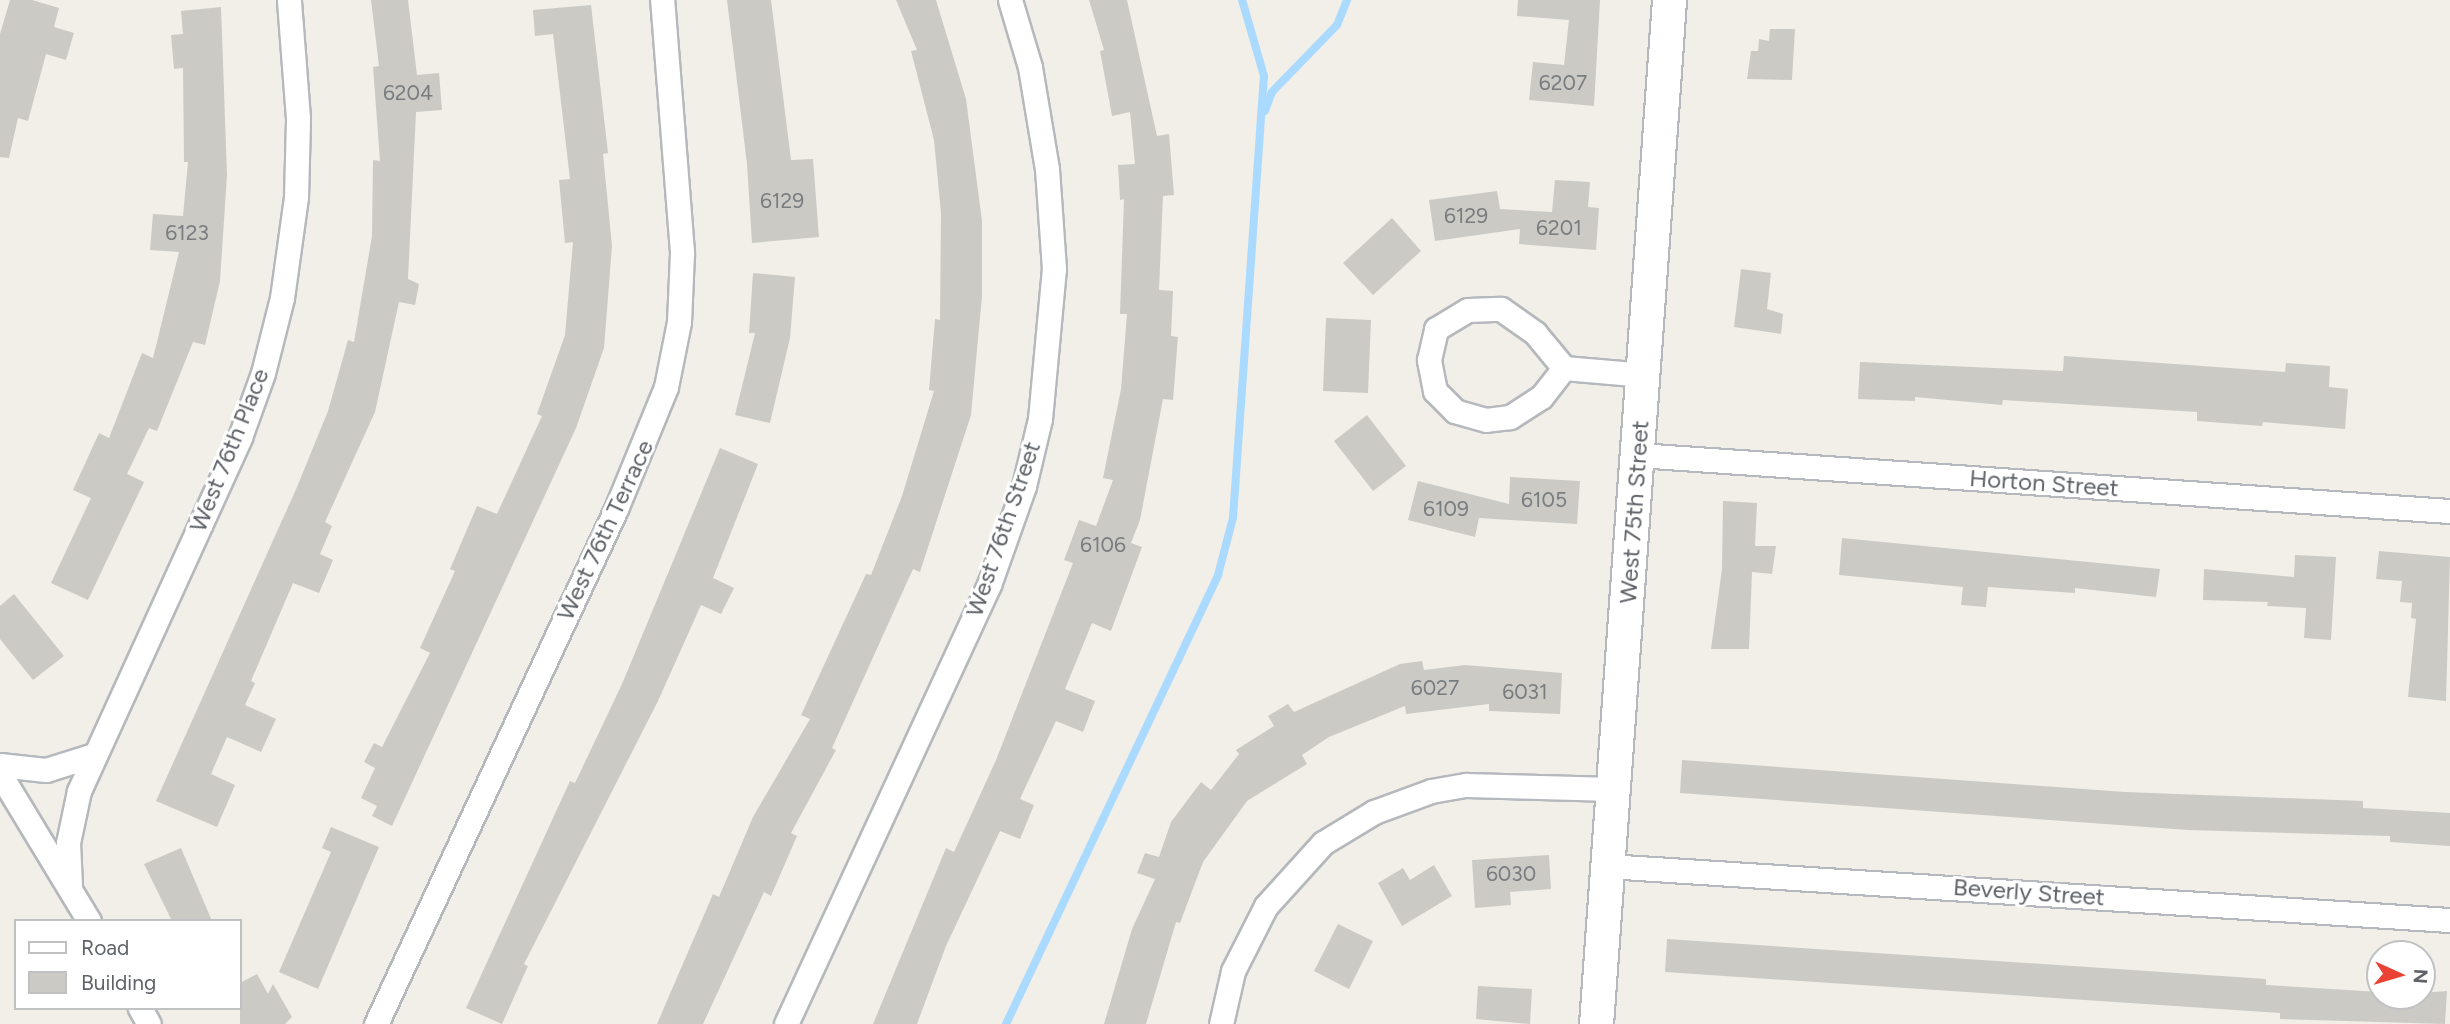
<!DOCTYPE html>
<style>
body{margin:0}
#map{position:relative;width:2450px;height:1024px;overflow:hidden;background:#f1efe8;font-family:Figtree,sans-serif}
div>[style]{position:absolute}
[style*='--x']{left:calc(var(--x)*1px);top:calc(var(--y)*1px);width:calc(var(--w)*1px);rotate:calc(var(--a)*1deg)}
.stream>*{height:8px;margin:-4px;padding:0 4px;transform-origin:4px;border-radius:4px;background:#aadaff}
.building>*{inset:0;background:#cccac5}
.roads{filter:drop-shadow(2px 0 #b5b8bc) drop-shadow(-2px 0 #b5b8bc) drop-shadow(0 2px #b5b8bc) drop-shadow(0 -2px #b5b8bc)}
.minor>*{height:23px;margin:-11.5px;padding:0 11.5px;transform-origin:11.5px;border-radius:11.5px;background:#fff}
.secondary>*{height:33px;margin:-16.5px;padding:0 16.5px;transform-origin:16.5px;border-radius:16.5px;background:#fff}
span{translate:-50% -50%;white-space:nowrap;text-align:center;line-height:1.15;-webkit-text-stroke:6px #fff;paint-order:stroke}
.number-label{font-size:21px;color:#7a7d7f}
.number-label span{-webkit-text-stroke-width:0}
.street-label{font-size:24px;color:#5f6368}
.legend{position:absolute;left:14px;top:919px;width:228px;height:91px;box-sizing:border-box;background:#fff;border:2px solid #bfc1c3;margin:0;padding:9px 12px;list-style:none;font-size:21px;color:#5f6368}
.legend li{display:flex;align-items:center;gap:14px;height:35px}
.legend b{width:35px;border:2px solid #bfc1c3}
.north{position:absolute;left:2366px;top:940px;width:70px;height:70px;box-sizing:border-box;background:#fff;border:2px solid #bfc1c3;border-radius:50%;rotate:94deg;font-size:19px;font-weight:700;line-height:28px;text-align:center;color:#5f6368}
.north::after{content:'';display:block;margin:auto;width:24px;height:32px;background:#ea4335;clip-path:polygon(50% 0,100% 100%,50% 72%,0 100%)}
</style>
<div id="map">
<div class="stream">
<div style="--x:1265;--y:111;--w:20;--a:-70"></div>
<div style="--x:1272;--y:92;--w:93;--a:-45.9"></div>
<div style="--x:1337;--y:25;--w:27;--a:-68"></div>
<div style="--x:1006;--y:1024;--w:497;--a:-64.7"></div>
<div style="--x:1218;--y:575;--w:59;--a:-75.3"></div>
<div style="--x:1233;--y:518;--w:443;--a:-86"></div>
<div style="--x:1264;--y:76;--w:79;--a:-106.1"></div>
</div>
<div class="building">
<div style="clip-path:polygon(10px 0,32px 0,59px 8px,54px 27px,74px 33px,66px 60px,46px 54px,28px 121px,18px 118px,9px 158px,0 157px,0 34px)"></div>
<div style="clip-path:polygon(371px 0,408px 0,417px 75px,439px 73px,442px 110px,416px 112px,408px 279px,419px 284px,415px 305px,399px 302px,375px 412px,325px 522px,332px 526px,320px 554px,333px 560px,319px 593px,293px 583px,251px 681px,255px 683px,245px 705px,276px 719px,261px 752px,227px 737px,211px 774px,235px 785px,217px 827px,156px 801px,297px 487px,328px 411px,348px 340px,354px 342px,372px 236px,373px 160px,380px 161px,373px 67px,379px 66px)"></div>
<div style="clip-path:polygon(727px 0,771px 0,791px 160px,813px 159px,819px 237px,752px 243px,747px 164px)"></div>
<div style="clip-path:polygon(896px 0,936px 0,966px 99px,982px 221px,982px 296px,971px 415px,920px 572px,913px 569px,832px 748px,836px 750px,791px 833px,797px 836px,771px 896px,764px 892px,703px 1024px,657px 1024px,713px 894px,719px 897px,753px 817px,810px 719px,801px 715px,866px 574px,871px 575px,902px 496px,934px 391px,929px 390px,935px 319px,940px 320px,941px 213px,934px 140px,911px 51px,917px 50px)"></div>
<div style="clip-path:polygon(1089px 0,1127px 0,1157px 136px,1169px 134px,1174px 195px,1163px 196px,1159px 290px,1173px 291px,1171px 336px,1178px 337px,1173px 400px,1163px 399px,1140px 520px,1131px 543px,1142px 547px,1111px 631px,1092px 623px,1065px 689px,1095px 701px,1083px 732px,1056px 721px,1020px 799px,1034px 805px,1020px 839px,1000px 831px,946px 946px,917px 1024px,873px 1024px,946px 848px,954px 852px,996px 760px,1073px 563px,1064px 560px,1079px 520px,1096px 526px,1113px 480px,1103px 478px,1121px 389px,1127px 314px,1120px 314px,1124px 199px,1120px 200px,1118px 165px,1135px 164px,1130px 112px,1112px 116px,1100px 51px,1104px 50px)"></div>
<div style="clip-path:polygon(1518px 0,1600px 0,1594px 106px,1529px 100px,1533px 62px,1564px 65px,1569px 20px,1517px 16px)"></div>
<div style="clip-path:polygon(591px 5px,608px 153px,603px 154px,612px 246px,604px 348px,576px 428px,392px 826px,372px 816px,377px 806px,361px 798px,375px 768px,364px 762px,374px 743px,382px 747px,430px 653px,420px 648px,455px 571px,450px 569px,477px 506px,497px 514px,542px 416px,537px 414px,565px 335px,573px 242px,565px 243px,559px 180px,570px 179px,553px 34px,535px 36px,533px 10px)"></div>
<div style="clip-path:polygon(221px 7px,227px 175px,220px 281px,205px 345px,193px 342px,157px 431px,149px 428px,127px 474px,144px 482px,88px 600px,51px 583px,91px 498px,73px 490px,99px 433px,109px 438px,142px 353px,153px 358px,179px 252px,150px 250px,153px 214px,183px 216px,188px 162px,184px 162px,183px 68px,174px 69px,171px 35px,183px 34px,181px 11px)"></div>
<div style="clip-path:polygon(1770px 29px,1795px 29px,1792px 80px,1747px 79px,1751px 51px,1758px 51px,1759px 39px,1769px 41px)"></div>
<div style="clip-path:polygon(1555px 180px,1590px 182px,1588px 207px,1599px 208px,1596px 250px,1519px 244px,1520px 229px,1435px 241px,1429px 200px,1497px 191px,1500px 209px,1552px 212px)"></div>
<div style="clip-path:polygon(1392px 218px,1421px 251px,1373px 295px,1343px 263px)"></div>
<div style="clip-path:polygon(1741px 269px,1771px 273px,1767px 309px,1783px 314px,1781px 334px,1734px 327px)"></div>
<div style="clip-path:polygon(753px 273px,795px 277px,790px 338px,770px 423px,735px 415px,755px 333px,749px 333px)"></div>
<div style="clip-path:polygon(1326px 318px,1371px 320px,1368px 393px,1323px 391px)"></div>
<div style="clip-path:polygon(2064px 356px,2285px 372px,2286px 363px,2330px 366px,2329px 387px,2348px 389px,2345px 429px,2263px 422px,2262px 426px,2197px 421px,2197px 412px,2003px 400px,2002px 405px,1915px 397px,1915px 401px,1858px 399px,1860px 362px,2063px 371px)"></div>
<div style="clip-path:polygon(1367px 415px,1406px 466px,1373px 491px,1334px 441px)"></div>
<div style="clip-path:polygon(720px 448px,758px 464px,713px 578px,734px 588px,721px 614px,701px 605px,658px 701px,524px 964px,528px 966px,502px 1024px,466px 1008px,570px 781px,575px 783px,622px 684px)"></div>
<div style="clip-path:polygon(1510px 477px,1580px 481px,1577px 524px,1479px 518px,1475px 537px,1408px 520px,1418px 481px,1509px 504px)"></div>
<div style="clip-path:polygon(1723px 501px,1757px 503px,1755px 546px,1776px 546px,1772px 574px,1752px 572px,1749px 649px,1711px 649px,1722px 569px)"></div>
<div style="clip-path:polygon(1842px 538px,2160px 569px,2156px 597px,2075px 588px,2075px 593px,1988px 587px,1986px 607px,1961px 605px,1963px 587px,1839px 575px)"></div>
<div style="clip-path:polygon(2379px 551px,2450px 557px,2446px 701px,2408px 697px,2416px 619px,2411px 618px,2412px 603px,2400px 602px,2402px 581px,2376px 579px)"></div>
<div style="clip-path:polygon(2295px 555px,2336px 557px,2331px 640px,2304px 638px,2306px 608px,2267px 606px,2268px 602px,2203px 600px,2204px 569px,2294px 577px)"></div>
<div style="clip-path:polygon(14px 594px,64px 656px,33px 680px,0 639px,0 606px)"></div>
<div style="clip-path:polygon(1422px 661px,1424px 670px,1465px 665px,1562px 673px,1560px 714px,1489px 711px,1489px 704px,1406px 714px,1405px 706px,1329px 737px,1302px 755px,1307px 764px,1247px 801px,1203px 862px,1180px 923px,1176px 922px,1146px 1024px,1104px 1024px,1132px 929px,1155px 879px,1137px 873px,1145px 853px,1159px 857px,1171px 822px,1201px 782px,1211px 790px,1239px 754px,1236px 750px,1274px 726px,1268px 716px,1288px 704px,1294px 712px,1400px 664px)"></div>
<div style="clip-path:polygon(1682px 760px,2125px 792px,2363px 801px,2363px 808px,2450px 813px,2450px 846px,2390px 842px,2390px 836px,2188px 830px,1680px 793px)"></div>
<div style="clip-path:polygon(331px 827px,379px 847px,318px 989px,279px 972px,331px 852px,322px 848px)"></div>
<div style="clip-path:polygon(181px 848px,212px 921px,172px 921px,144px 864px)"></div>
<div style="clip-path:polygon(1549px 855px,1551px 889px,1510px 892px,1511px 905px,1475px 908px,1472px 860px)"></div>
<div style="clip-path:polygon(1434px 865px,1452px 896px,1402px 926px,1378px 883px,1403px 868px,1410px 880px)"></div>
<div style="clip-path:polygon(1338px 924px,1373px 941px,1349px 989px,1314px 971px)"></div>
<div style="clip-path:polygon(1667px 939px,2266px 979px,2266px 985px,2380px 992px,2380px 996px,2447px 991px,2445px 1024px,2280px 1019px,2280px 1013px,1665px 972px)"></div>
<div style="clip-path:polygon(257px 974px,268px 994px,273px 984px,292px 1017px,285px 1024px,240px 1024px,240px 983px)"></div>
<div style="clip-path:polygon(1478px 986px,1532px 989px,1530px 1024px,1476px 1019px)"></div>
</div>
<div class="roads">
<div class="minor">
<div style="--x:1501;--y:309;--w:42;--a:35.2"></div>
<div style="--x:1535;--y:333;--w:45;--a:50.4"></div>
<div style="--x:1564;--y:368;--w:37;--a:128"></div>
<div style="--x:1541;--y:397;--w:37;--a:147"></div>
<div style="--x:1510;--y:417;--w:24;--a:173"></div>
<div style="--x:1486;--y:420;--w:32;--a:-164"></div>
<div style="--x:1455;--y:411;--w:28;--a:-135"></div>
<div style="--x:1435;--y:391;--w:32;--a:-101"></div>
<div style="--x:1429;--y:360;--w:32;--a:-77"></div>
<div style="--x:1436;--y:329;--w:37;--a:-31"></div>
<div style="--x:1468;--y:310;--w:33;--a:-2"></div>
<div style="--x:1564;--y:368;--w:81;--a:4.9"></div>
<div style="--x:1638;--y:455;--w:814;--a:3.95"></div>
<div style="--x:0;--y:765;--w:46;--a:6.2"></div>
<div style="--x:46;--y:770;--w:50;--a:-17.4"></div>
<div style="--x:0;--y:774;--w:172;--a:58.8"></div>
<div style="--x:1607;--y:866;--w:845;--a:3.67"></div>
<div style="--x:70;--y:885;--w:42;--a:-92.7"></div>
<div style="--x:68;--y:843;--w:53;--a:-78.1"></div>
<div style="--x:79;--y:791;--w:389;--a:-65.5"></div>
<div style="--x:240;--y:437;--w:68;--a:-70.2"></div>
<div style="--x:263;--y:373;--w:77;--a:-75.8"></div>
<div style="--x:282;--y:298;--w:102;--a:-82.1"></div>
<div style="--x:296;--y:197;--w:79;--a:-88.5"></div>
<div style="--x:298;--y:118;--w:118;--a:-94.4"></div>
<div style="--x:140;--y:1008;--w:18;--a:61"></div>
<div style="--x:376;--y:1024;--w:568;--a:-65.01"></div>
<div style="--x:616;--y:509;--w:132;--a:-67.7"></div>
<div style="--x:666;--y:387;--w:66;--a:-78.7"></div>
<div style="--x:679;--y:322;--w:70;--a:-87.5"></div>
<div style="--x:682;--y:252;--w:253;--a:-94.5"></div>
<div style="--x:786;--y:1024;--w:484;--a:-65.2"></div>
<div style="--x:989;--y:585;--w:105;--a:-70.5"></div>
<div style="--x:1024;--y:486;--w:69;--a:-76.6"></div>
<div style="--x:1040;--y:419;--w:151;--a:-84.7"></div>
<div style="--x:1054;--y:269;--w:100;--a:-94"></div>
<div style="--x:1047;--y:169;--w:103;--a:-99.5"></div>
<div style="--x:1030;--y:67;--w:70;--a:-106.6"></div>
<div style="--x:1221;--y:1024;--w:54;--a:-77.2"></div>
<div style="--x:1233;--y:971;--w:73;--a:-63.1"></div>
<div style="--x:1266;--y:906;--w:85;--a:-47.9"></div>
<div style="--x:1323;--y:843;--w:60;--a:-31.3"></div>
<div style="--x:1374;--y:812;--w:61;--a:-20.2"></div>
<div style="--x:1431;--y:791;--w:36;--a:-10"></div>
<div style="--x:1466;--y:785;--w:147;--a:1.6"></div>
</div>
<div class="secondary">
<div style="--x:1596;--y:1024;--w:1027;--a:-85.92"></div>
</div>
</div>
<div class="number-label">
<span style="left:1563px;top:83px">6207</span>
<span style="left:408px;top:93px">6204</span>
<span style="left:782px;top:201px">6129</span>
<span style="left:1466px;top:216px">6129</span>
<span style="left:1559px;top:228px">6201</span>
<span style="left:187px;top:233px">6123</span>
<span style="left:1544px;top:500px">6105</span>
<span style="left:1446px;top:509px">6109</span>
<span style="left:1103px;top:545px">6106</span>
<span style="left:1435px;top:688px">6027</span>
<span style="left:1525px;top:692px">6031</span>
<span style="left:1511px;top:874px">6030</span>
</div>
<div class="street-label">
<span style="left:229px;top:450px;rotate:-68deg">West 76th Place</span>
<span style="left:2044px;top:483px;rotate:4deg">Horton Street</span>
<span style="left:1634px;top:512px;rotate:-86deg">West 75th Street</span>
<span style="left:1003px;top:529px;rotate:-71deg">West 76th Street</span>
<span style="left:605px;top:530px;rotate:-65deg">West 76th Terrace</span>
<span style="left:2029px;top:892px;rotate:4deg">Beverly Street</span>
</div>
<ul class="legend">
<li><b style="height:9px;background:#fff"></b>Road</li>
<li><b style="height:19px;background:#cccac5"></b>Building</li>
</ul>
<div class="north">N</div>
</div>
